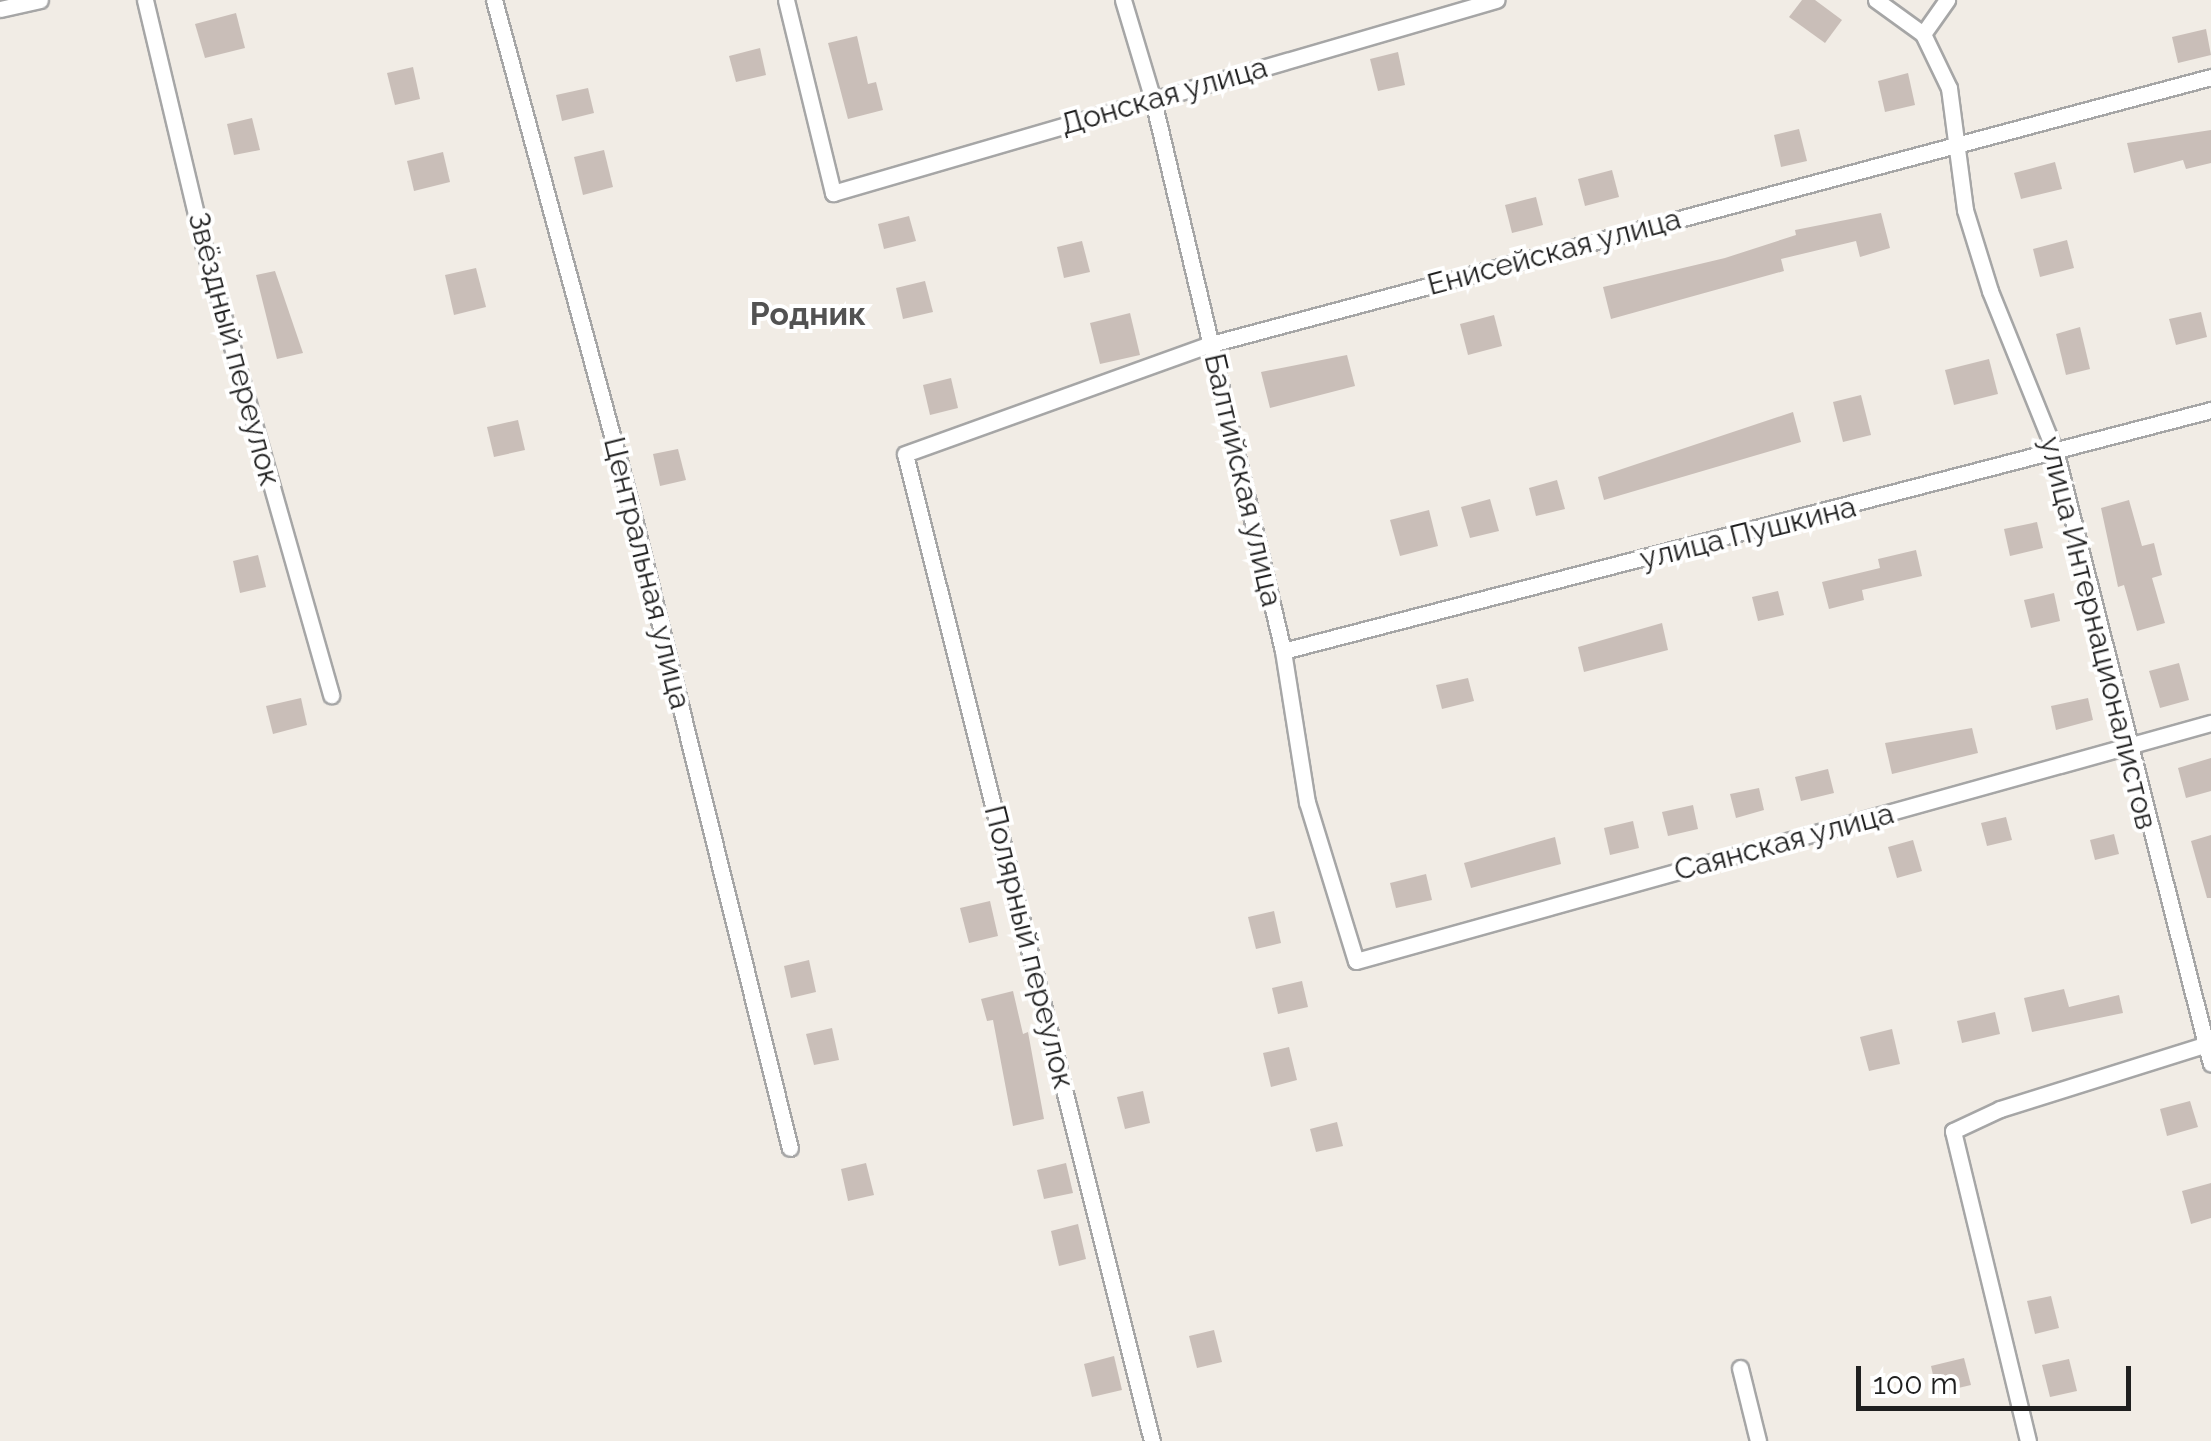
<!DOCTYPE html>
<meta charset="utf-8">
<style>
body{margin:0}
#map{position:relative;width:2211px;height:1441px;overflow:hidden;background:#f1ece5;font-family:Raleway,sans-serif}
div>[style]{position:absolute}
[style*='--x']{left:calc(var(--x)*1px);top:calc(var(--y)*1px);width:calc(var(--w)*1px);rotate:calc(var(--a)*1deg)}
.building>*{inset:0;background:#c9beb8}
.roads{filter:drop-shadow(2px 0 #a6a6a6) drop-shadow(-2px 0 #a6a6a6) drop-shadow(0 2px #a6a6a6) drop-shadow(0 -2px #a6a6a6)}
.minor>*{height:15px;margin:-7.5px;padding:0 7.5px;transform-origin:7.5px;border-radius:7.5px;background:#fff}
span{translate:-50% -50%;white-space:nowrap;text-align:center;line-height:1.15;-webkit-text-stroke:8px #fff;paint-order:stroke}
.street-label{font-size:30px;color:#1f1f1f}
.neighbourhood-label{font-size:32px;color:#525252;font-weight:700}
.scale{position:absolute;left:1856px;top:1366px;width:275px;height:45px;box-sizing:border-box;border:5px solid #1f1f1f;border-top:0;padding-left:12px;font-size:30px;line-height:35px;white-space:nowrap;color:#1f1f1f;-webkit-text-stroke:8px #fff;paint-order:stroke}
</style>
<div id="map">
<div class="building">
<div style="clip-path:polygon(1802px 0,1815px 0,1842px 20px,1825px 43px,1789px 17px)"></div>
<div style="clip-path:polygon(236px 13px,245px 48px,205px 58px,195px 24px)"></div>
<div style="clip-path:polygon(2206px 29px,2211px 55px,2178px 63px,2172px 37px)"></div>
<div style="clip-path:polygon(857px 36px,868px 84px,876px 82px,883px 110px,848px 119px,828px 43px)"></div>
<div style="clip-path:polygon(760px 48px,766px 75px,736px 82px,729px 56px)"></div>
<div style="clip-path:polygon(1398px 52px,1405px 85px,1378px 91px,1370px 59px)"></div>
<div style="clip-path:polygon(413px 67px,420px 99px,395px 105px,387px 73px)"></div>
<div style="clip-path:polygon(1908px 73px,1915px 105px,1885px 112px,1878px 81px)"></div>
<div style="clip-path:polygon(588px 88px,594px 113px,562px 121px,556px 95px)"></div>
<div style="clip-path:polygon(252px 118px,260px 150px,234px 155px,227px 124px)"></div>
<div style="clip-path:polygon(1799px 129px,1807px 161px,1781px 167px,1774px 135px)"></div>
<div style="clip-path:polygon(2211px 130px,2211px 163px,2186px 169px,2183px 160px,2134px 173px,2127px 143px)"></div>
<div style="clip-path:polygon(604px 150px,613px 187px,583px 195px,574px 157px)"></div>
<div style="clip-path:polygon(443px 152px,450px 182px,414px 191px,407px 161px)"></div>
<div style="clip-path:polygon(2055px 162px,2062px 189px,2021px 199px,2014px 173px)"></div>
<div style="clip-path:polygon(1612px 170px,1619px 197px,1585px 206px,1578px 179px)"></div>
<div style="clip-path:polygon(1536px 197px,1543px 225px,1512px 233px,1505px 205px)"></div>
<div style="clip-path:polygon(1881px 213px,1890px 248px,1860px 257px,1856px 241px,1781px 259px,1784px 271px,1611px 319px,1603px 287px,1725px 258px,1796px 235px,1795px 230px)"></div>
<div style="clip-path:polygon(909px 216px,916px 241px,884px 249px,878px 224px)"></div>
<div style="clip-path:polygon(2067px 240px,2074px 268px,2040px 277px,2033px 249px)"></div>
<div style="clip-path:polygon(1082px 241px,1090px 272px,1064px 278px,1057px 247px)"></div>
<div style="clip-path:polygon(476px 268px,486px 307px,454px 315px,445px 275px)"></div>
<div style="clip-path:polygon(275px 271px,303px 353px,277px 359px,256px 275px)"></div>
<div style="clip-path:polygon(925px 281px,933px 312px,903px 319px,896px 288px)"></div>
<div style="clip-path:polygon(2201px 312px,2207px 337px,2176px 345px,2169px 319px)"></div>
<div style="clip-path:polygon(1130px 313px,1140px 355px,1100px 364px,1090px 323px)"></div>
<div style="clip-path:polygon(1494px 315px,1502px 346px,1468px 355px,1460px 324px)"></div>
<div style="clip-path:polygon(2080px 327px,2090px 369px,2066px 375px,2056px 334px)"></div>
<div style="clip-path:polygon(1347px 355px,1355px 386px,1270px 408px,1261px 372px)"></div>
<div style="clip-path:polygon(1989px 359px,1998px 394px,1954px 405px,1945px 370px)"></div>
<div style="clip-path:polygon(951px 378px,958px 408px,930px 415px,923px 385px)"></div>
<div style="clip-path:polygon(1861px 395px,1871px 435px,1843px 442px,1833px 402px)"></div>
<div style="clip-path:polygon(1793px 412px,1801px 442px,1604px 500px,1598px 477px)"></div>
<div style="clip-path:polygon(518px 420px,525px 450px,494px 457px,487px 427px)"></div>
<div style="clip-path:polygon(678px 449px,686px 480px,660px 486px,653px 454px)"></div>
<div style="clip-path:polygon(1557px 480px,1565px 509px,1536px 516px,1529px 488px)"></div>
<div style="clip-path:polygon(1490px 499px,1499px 531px,1470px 538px,1461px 507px)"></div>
<div style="clip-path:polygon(2129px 500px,2142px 546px,2154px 543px,2162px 575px,2152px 578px,2165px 623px,2137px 631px,2124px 585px,2118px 587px,2101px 508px)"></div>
<div style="clip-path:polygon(1429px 510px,1438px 546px,1400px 556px,1390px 520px)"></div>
<div style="clip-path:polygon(2037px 522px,2043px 548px,2010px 556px,2004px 529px)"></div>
<div style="clip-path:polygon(1916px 550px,1922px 576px,1862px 590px,1864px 600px,1829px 609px,1822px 582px,1880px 568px,1878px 559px)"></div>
<div style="clip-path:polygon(258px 555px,266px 587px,240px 593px,233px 561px)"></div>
<div style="clip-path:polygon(1778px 591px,1784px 615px,1758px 621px,1752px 597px)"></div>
<div style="clip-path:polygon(2054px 593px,2060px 621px,2031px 628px,2024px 600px)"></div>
<div style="clip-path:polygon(1662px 623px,1668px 650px,1584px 672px,1578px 647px)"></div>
<div style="clip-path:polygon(2179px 663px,2189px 700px,2160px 708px,2149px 671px)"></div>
<div style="clip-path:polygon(1468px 678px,1474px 701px,1442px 709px,1436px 685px)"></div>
<div style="clip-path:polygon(301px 698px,307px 725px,273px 734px,266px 706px)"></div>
<div style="clip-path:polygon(2088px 698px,2093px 720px,2056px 730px,2051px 706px)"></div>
<div style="clip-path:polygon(1972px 728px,1978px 753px,1892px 774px,1885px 743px)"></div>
<div style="clip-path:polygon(2211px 758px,2211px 791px,2186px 798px,2178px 768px)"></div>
<div style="clip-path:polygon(1828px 769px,1834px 793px,1801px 801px,1795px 777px)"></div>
<div style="clip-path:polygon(1759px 788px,1764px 810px,1736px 818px,1730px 794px)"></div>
<div style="clip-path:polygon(1693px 805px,1698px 829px,1668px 836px,1662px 812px)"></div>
<div style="clip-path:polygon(2006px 817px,2012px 840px,1987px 846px,1981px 823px)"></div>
<div style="clip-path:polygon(1633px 821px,1639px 848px,1610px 855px,1604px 828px)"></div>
<div style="clip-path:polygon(2114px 834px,2119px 854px,2095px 860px,2090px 840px)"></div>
<div style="clip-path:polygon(2211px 835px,2211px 898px,2207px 898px,2191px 841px)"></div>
<div style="clip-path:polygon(1555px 837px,1561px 864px,1471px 888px,1464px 863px)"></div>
<div style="clip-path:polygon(1913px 840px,1922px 871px,1897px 878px,1888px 847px)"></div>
<div style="clip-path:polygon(1426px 874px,1432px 900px,1396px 908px,1390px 883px)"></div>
<div style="clip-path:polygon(990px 901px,998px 936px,969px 943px,960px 908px)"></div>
<div style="clip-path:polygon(1274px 911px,1281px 943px,1256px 949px,1248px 917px)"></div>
<div style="clip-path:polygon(809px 960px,816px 992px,791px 998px,784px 966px)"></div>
<div style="clip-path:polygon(1302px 981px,1308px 1007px,1278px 1014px,1272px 988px)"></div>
<div style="clip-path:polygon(2064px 989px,2069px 1007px,2119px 995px,2123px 1013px,2032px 1032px,2024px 998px)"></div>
<div style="clip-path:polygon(1013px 991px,1023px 1034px,1028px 1032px,1044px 1119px,1013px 1126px,993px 1020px,987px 1021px,981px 999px)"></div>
<div style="clip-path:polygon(1995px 1012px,2000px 1034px,1962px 1043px,1957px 1021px)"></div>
<div style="clip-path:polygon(832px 1028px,839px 1060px,814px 1065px,806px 1034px)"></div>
<div style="clip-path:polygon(1892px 1029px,1900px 1064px,1869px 1071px,1860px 1037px)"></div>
<div style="clip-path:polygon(1289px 1047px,1297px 1080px,1271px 1087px,1263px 1053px)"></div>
<div style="clip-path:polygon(1143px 1091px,1150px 1123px,1125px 1129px,1117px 1097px)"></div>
<div style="clip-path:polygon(2190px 1101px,2198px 1127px,2167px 1136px,2160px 1109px)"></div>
<div style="clip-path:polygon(1337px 1122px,1343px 1146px,1316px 1152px,1310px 1129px)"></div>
<div style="clip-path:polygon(866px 1163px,874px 1195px,848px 1201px,841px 1169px)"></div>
<div style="clip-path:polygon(1066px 1163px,1073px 1193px,1044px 1199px,1037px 1170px)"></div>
<div style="clip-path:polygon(2211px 1183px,2211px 1218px,2191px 1224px,2182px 1191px)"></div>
<div style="clip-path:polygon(1078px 1224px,1086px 1259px,1059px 1266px,1051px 1231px)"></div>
<div style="clip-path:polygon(2051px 1296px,2059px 1328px,2035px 1334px,2027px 1301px)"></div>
<div style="clip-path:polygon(1214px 1330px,1222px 1362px,1197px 1368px,1189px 1336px)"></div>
<div style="clip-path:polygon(1114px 1356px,1122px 1390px,1092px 1397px,1084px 1364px)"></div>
<div style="clip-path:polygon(1964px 1358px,1971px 1385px,1937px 1393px,1931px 1366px)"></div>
<div style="clip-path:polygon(2069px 1359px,2077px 1391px,2050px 1397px,2042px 1365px)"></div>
</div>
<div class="roads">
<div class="minor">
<div style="--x:145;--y:0;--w:259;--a:76.6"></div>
<div style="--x:205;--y:252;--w:461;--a:74.1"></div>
<div style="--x:494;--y:0;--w:500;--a:74.83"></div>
<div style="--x:625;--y:483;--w:685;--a:76.07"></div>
<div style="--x:786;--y:0;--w:199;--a:76.3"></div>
<div style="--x:833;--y:193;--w:691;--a:-16.23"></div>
<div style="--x:1123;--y:0;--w:104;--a:73.3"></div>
<div style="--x:1153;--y:100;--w:566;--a:76.72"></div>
<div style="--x:1283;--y:651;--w:153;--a:81"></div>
<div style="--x:1307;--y:802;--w:166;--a:72.9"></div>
<div style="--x:1356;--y:961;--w:888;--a:-15.56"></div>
<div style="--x:1876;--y:0;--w:58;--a:35.9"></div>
<div style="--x:1923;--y:34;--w:60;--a:64.3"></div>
<div style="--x:1949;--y:88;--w:123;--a:82.5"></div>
<div style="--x:1965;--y:210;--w:85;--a:72.8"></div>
<div style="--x:1990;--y:291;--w:176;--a:68"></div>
<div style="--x:2056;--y:454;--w:629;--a:75.74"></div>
<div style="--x:0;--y:9;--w:41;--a:-12.7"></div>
<div style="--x:1923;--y:34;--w:42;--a:-54.8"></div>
<div style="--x:1283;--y:651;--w:959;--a:-14.56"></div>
<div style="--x:1740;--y:1368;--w:75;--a:76.1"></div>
<div style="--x:1152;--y:1441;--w:1017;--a:-104.05"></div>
<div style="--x:905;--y:454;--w:325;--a:-19.8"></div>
<div style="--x:1211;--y:344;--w:1035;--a:-14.95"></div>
<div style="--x:2028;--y:1441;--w:319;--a:-103.6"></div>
<div style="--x:1953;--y:1131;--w:52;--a:-25.1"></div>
<div style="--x:2000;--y:1109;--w:221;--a:-17.4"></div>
</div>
</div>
<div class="street-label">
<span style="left:1164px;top:96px;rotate:-16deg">Донская улица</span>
<span style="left:1554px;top:252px;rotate:-15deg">Енисейская улица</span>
<span style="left:234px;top:349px;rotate:75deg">Звёздный переулок</span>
<span style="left:1243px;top:480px;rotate:77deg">Балтийская улица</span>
<span style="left:1748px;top:533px;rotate:-14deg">улица Пушкина</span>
<span style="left:647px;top:573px;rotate:76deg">Центральная улица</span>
<span style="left:2098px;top:633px;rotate:76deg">улица Интернационалистов</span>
<span style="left:1784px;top:842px;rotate:-15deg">Саянская улица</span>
<span style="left:1029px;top:947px;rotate:76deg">Полярный переулок</span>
</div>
<div class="neighbourhood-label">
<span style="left:808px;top:314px">Родник</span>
</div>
<div class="scale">100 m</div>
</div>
